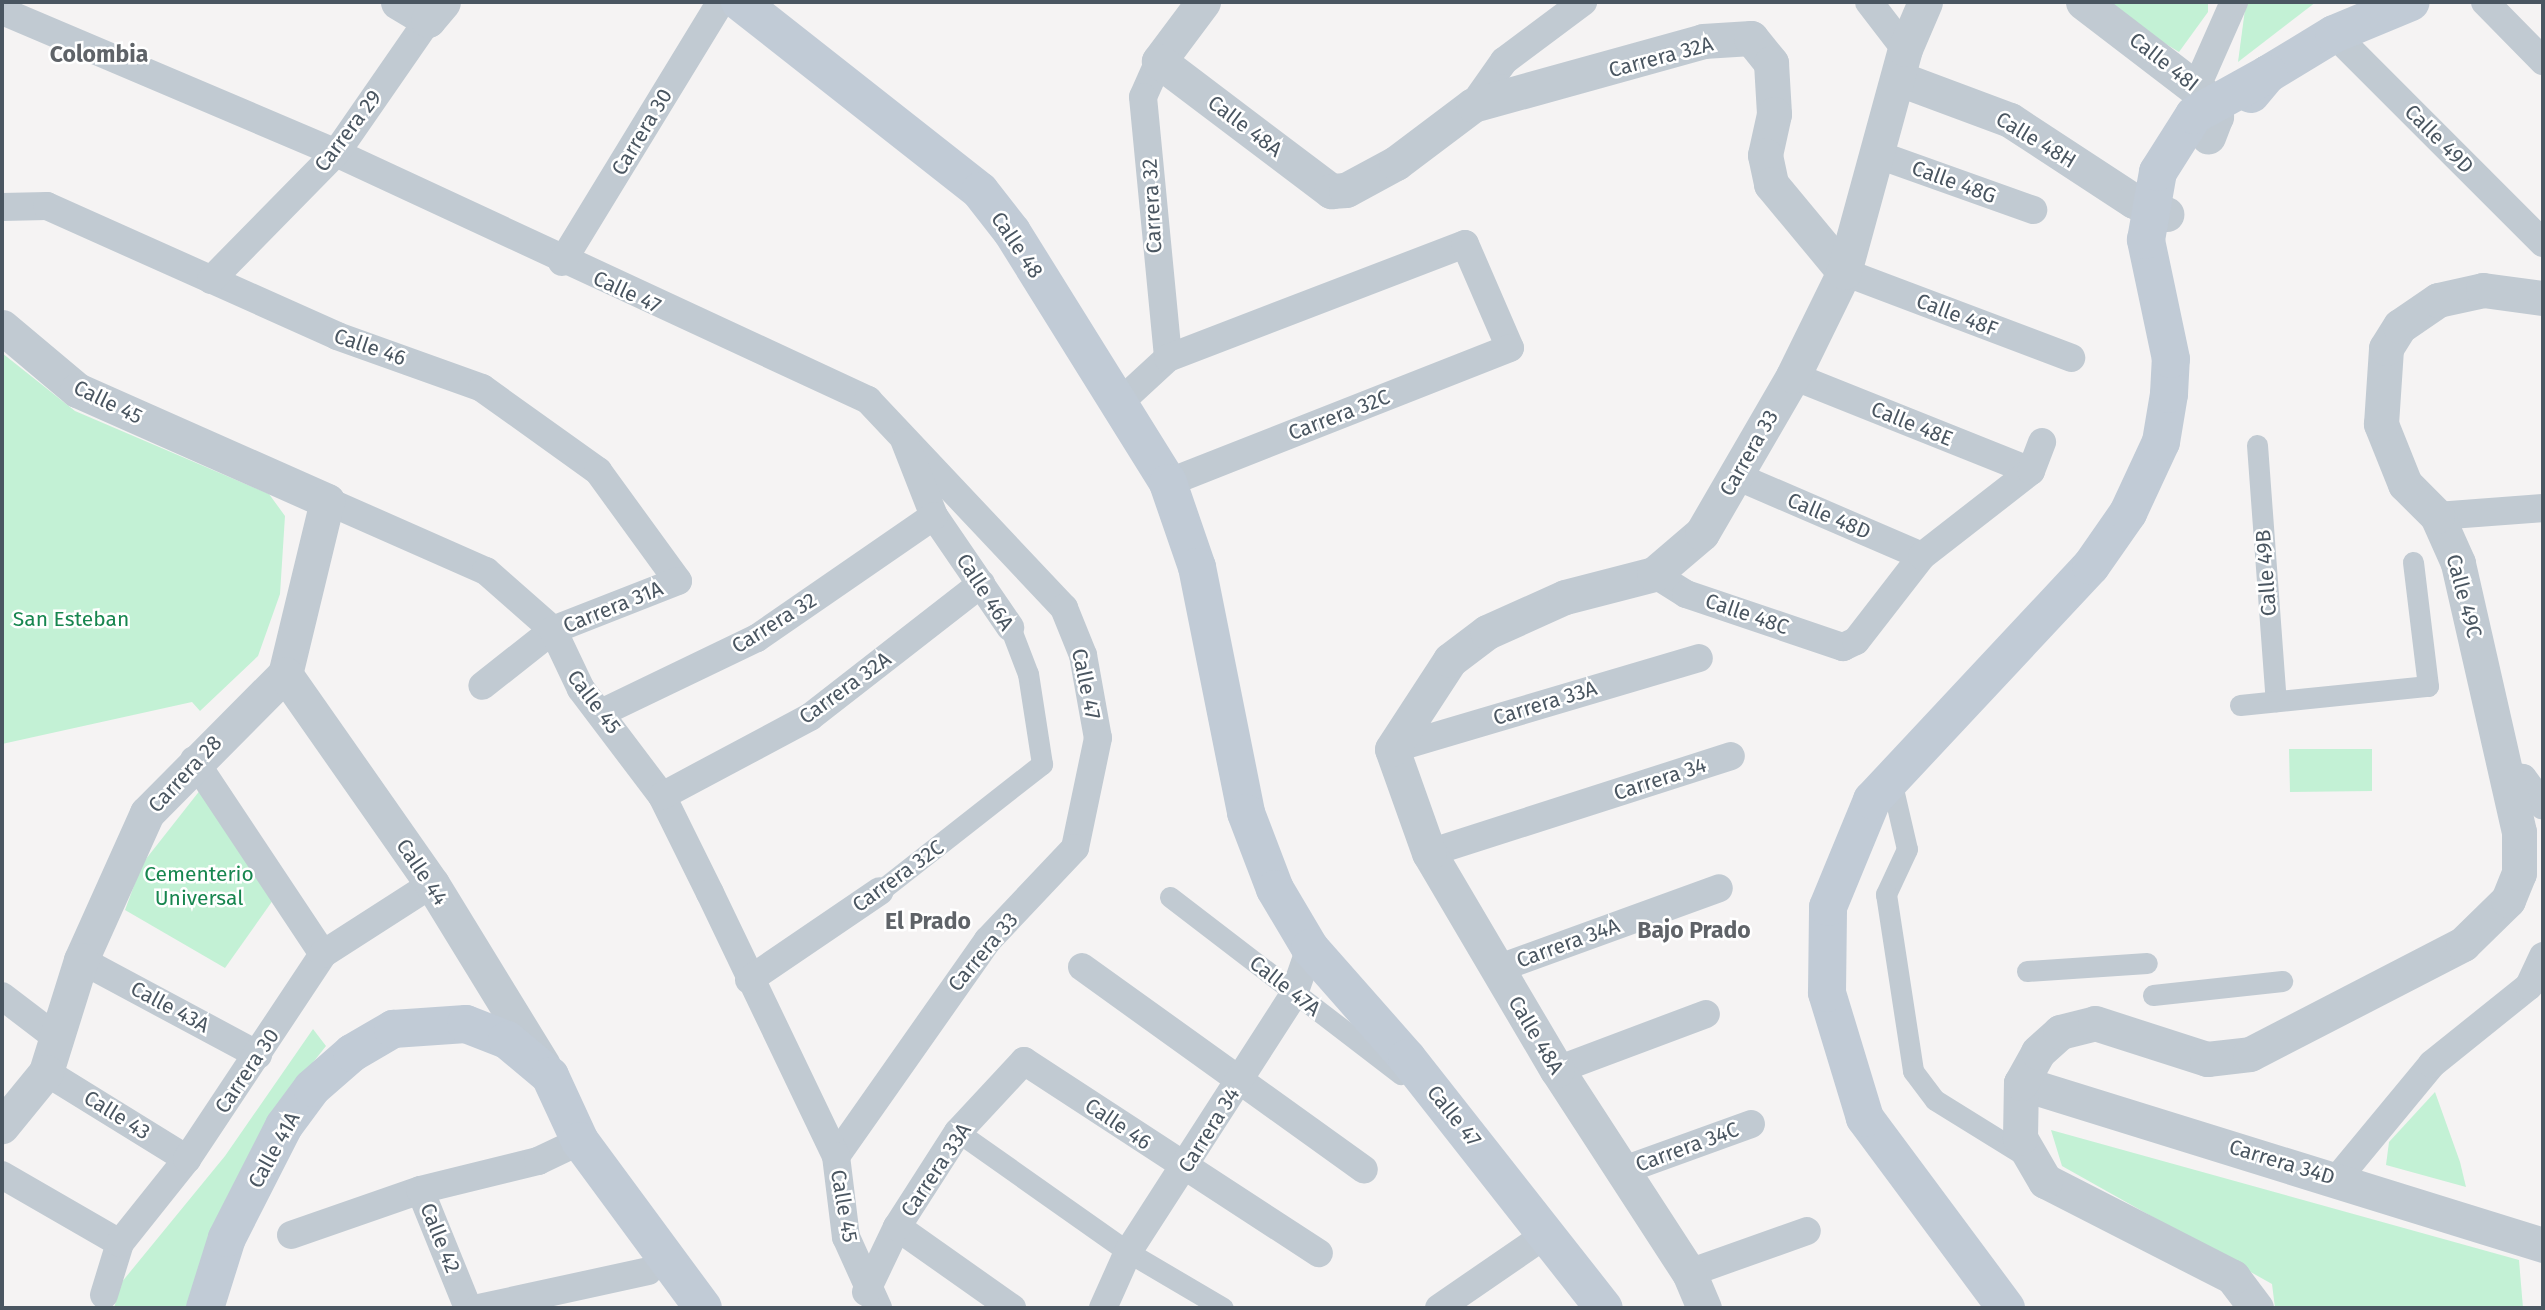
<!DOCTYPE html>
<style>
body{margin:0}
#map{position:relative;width:2545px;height:1310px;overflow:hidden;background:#f5f3f3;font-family:"Fira Sans",sans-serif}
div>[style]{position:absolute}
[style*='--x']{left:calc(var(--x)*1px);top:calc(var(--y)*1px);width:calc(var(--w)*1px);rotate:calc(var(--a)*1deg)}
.green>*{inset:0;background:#c3f1d5}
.pedestrian>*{height:21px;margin:-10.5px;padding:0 10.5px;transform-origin:10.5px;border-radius:10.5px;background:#c1cad2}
.minor>*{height:28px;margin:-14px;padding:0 14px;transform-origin:14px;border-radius:14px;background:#c1cad2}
.tertiary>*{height:35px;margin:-17.5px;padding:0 17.5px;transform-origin:17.5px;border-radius:17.5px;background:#c1cad2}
.secondary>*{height:38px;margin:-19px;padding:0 19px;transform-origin:19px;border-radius:19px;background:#c1cbd6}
span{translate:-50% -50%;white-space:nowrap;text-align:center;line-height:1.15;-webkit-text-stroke:5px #fff;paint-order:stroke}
.street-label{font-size:21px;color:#4a5661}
.park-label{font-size:21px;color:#17864f}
.neighbourhood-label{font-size:23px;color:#5f6368;font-weight:700}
.frame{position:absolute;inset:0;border:4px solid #4a5661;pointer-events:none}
</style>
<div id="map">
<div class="green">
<div style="clip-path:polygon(2098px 2px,2208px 2px,2208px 12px,2179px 52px)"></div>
<div style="clip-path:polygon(2246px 2px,2316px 2px,2238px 62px)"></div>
<div style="clip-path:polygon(2px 353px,75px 411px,269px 494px,285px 516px,280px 594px,258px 656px,200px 711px,192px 702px,2px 744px)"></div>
<div style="clip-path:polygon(2289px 749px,2372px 749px,2372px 791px,2290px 792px)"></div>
<div style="clip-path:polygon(201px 789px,278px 893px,225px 968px,125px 910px,142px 864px)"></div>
<div style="clip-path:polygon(313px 1029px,326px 1046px,273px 1113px,195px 1308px,114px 1308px,121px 1283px,225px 1156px)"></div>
<div style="clip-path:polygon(2435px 1092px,2460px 1162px,2466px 1187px,2386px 1165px,2389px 1142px)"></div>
<div style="clip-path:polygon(2051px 1130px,2519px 1260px,2523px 1308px,2275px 1308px,2272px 1284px,2062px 1166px)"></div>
</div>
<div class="pedestrian">
<div style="--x:2257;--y:445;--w:257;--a:85.8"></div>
<div style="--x:2240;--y:705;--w:189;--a:-5.8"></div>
<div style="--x:2428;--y:686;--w:125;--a:-96.9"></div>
<div style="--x:1890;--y:776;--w:75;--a:76.9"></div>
<div style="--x:1907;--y:849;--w:50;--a:115"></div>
<div style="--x:1886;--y:894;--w:179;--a:81.3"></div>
<div style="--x:1913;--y:1071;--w:36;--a:53"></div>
<div style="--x:1935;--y:1100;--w:108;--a:31.8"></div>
<div style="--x:880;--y:891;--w:206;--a:-38.1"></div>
<div style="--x:1042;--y:764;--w:91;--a:-98.8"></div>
<div style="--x:1028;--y:674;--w:50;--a:-111"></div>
<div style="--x:1170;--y:897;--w:291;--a:37.5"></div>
<div style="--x:2027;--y:971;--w:120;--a:-3.8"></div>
<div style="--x:2153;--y:995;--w:130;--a:-6.2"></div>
<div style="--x:958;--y:1132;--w:208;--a:35.2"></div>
<div style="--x:1128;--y:1252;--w:110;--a:30.5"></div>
</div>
<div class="minor">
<div style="--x:1869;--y:2;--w:59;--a:52.5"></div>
<div style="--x:2485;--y:2;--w:83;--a:45.5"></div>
<div style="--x:2;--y:11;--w:363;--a:23"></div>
<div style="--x:336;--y:153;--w:587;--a:24.9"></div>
<div style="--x:868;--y:400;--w:286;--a:46.7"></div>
<div style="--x:1064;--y:608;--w:51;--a:68"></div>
<div style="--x:1083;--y:655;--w:84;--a:79.8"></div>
<div style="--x:1098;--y:738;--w:112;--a:101.8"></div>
<div style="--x:1075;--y:848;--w:127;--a:133.4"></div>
<div style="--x:988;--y:940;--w:264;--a:125.1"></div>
<div style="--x:2334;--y:34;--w:296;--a:45"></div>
<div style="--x:1159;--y:61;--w:39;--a:114"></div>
<div style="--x:1143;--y:97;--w:262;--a:84.5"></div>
<div style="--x:2197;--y:86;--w:92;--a:-66.2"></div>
<div style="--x:1473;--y:105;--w:54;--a:-54.8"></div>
<div style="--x:1504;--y:61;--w:99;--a:-36.8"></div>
<div style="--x:1876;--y:154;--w:167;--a:19.6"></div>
<div style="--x:2;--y:207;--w:45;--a:-1.3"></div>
<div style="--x:47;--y:206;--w:318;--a:24.1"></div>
<div style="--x:337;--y:336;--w:154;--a:19.7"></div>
<div style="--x:482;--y:388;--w:143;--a:35.6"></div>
<div style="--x:598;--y:471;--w:136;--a:54"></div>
<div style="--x:678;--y:581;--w:134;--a:158.6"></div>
<div style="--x:553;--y:630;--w:90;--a:141.7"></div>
<div style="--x:562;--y:262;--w:305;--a:-58.6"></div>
<div style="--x:1844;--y:272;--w:243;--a:20.7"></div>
<div style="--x:211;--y:280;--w:178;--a:-45.5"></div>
<div style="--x:336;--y:153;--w:162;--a:-55.3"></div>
<div style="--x:1793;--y:376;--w:256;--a:21.8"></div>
<div style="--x:1117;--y:405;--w:69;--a:-42.7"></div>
<div style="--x:1168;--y:358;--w:318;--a:-21"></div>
<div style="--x:1465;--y:244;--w:113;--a:66.6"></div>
<div style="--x:1510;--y:348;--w:368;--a:158.5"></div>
<div style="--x:905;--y:442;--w:79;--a:68.6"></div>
<div style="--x:934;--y:516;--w:135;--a:55.6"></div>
<div style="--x:1736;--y:476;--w:202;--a:23.3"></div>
<div style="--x:327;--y:501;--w:174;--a:23.8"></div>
<div style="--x:486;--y:571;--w:89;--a:41.4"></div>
<div style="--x:553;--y:630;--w:65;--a:64.6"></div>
<div style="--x:581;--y:689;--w:134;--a:52.9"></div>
<div style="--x:662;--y:796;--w:108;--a:63.7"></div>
<div style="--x:710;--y:893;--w:292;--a:64.4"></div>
<div style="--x:836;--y:1156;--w:82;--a:83"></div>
<div style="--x:846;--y:1237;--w:78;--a:65.7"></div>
<div style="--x:2437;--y:516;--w:106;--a:-4.3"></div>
<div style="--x:1654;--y:574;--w:38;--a:32"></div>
<div style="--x:1686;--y:594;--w:166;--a:18.7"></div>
<div style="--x:1843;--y:647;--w:14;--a:-25"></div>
<div style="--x:1856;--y:641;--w:108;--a:-52.2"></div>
<div style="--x:1922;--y:556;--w:138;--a:-37.9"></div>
<div style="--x:2031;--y:471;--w:31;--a:-69"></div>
<div style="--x:603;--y:712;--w:171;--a:-25.7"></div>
<div style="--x:757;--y:638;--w:215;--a:-34.6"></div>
<div style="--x:1392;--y:749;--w:320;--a:-16.5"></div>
<div style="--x:194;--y:760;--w:233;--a:56.4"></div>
<div style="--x:2507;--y:775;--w:16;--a:11"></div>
<div style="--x:2523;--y:778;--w:34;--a:54"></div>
<div style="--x:662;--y:796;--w:168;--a:-28.1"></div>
<div style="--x:810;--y:717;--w:217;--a:-37.9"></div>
<div style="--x:1429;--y:853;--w:317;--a:-17.8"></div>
<div style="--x:81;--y:960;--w:201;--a:28.2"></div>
<div style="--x:1082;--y:967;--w:347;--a:35.7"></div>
<div style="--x:1497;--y:969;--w:236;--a:-20"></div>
<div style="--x:749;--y:980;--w:158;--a:-34.2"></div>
<div style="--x:2;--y:996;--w:69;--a:37.4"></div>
<div style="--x:1557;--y:1070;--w:159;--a:-20.6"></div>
<div style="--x:46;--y:1072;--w:166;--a:31.7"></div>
<div style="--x:1624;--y:1170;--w:135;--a:-19.9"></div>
<div style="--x:2;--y:1175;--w:136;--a:30"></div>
<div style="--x:2337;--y:1179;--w:149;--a:-50.4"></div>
<div style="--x:2432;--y:1064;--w:124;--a:-38.8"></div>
<div style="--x:2529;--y:986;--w:33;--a:-65"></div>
<div style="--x:897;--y:1227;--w:141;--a:35.2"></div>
<div style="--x:291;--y:1235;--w:137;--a:-19.2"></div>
<div style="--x:1689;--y:1273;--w:125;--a:-19.6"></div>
<div style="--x:866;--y:1292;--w:72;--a:-64.5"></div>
<div style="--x:897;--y:1227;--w:113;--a:-57.3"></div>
<div style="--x:958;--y:1132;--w:97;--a:-47.1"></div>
<div style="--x:1024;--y:1061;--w:352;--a:33.1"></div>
<div style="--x:104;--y:1295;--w:54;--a:-72.9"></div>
<div style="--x:120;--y:1243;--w:107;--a:-51.4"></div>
<div style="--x:187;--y:1159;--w:246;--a:-56.4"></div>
<div style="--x:323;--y:954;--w:130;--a:-32.7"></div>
<div style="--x:468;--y:1308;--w:127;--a:-112.1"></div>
<div style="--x:420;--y:1190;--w:122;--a:-13.8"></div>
<div style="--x:538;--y:1161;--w:47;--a:-25.5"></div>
<div style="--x:479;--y:1308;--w:173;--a:-12.3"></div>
<div style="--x:1103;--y:1308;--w:61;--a:-65.9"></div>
<div style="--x:1128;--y:1252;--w:307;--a:-57.2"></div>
<div style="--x:1294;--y:994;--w:49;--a:-70.8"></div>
<div style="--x:1439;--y:1308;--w:132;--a:-34.5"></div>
</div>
<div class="tertiary">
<div style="--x:398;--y:2;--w:35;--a:31"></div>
<div style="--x:428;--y:20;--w:23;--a:-50"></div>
<div style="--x:1203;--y:2;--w:74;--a:126.7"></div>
<div style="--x:1159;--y:61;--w:216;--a:37.1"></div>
<div style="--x:1331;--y:191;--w:15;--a:-4"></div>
<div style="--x:1346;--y:190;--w:57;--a:-28.4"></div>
<div style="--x:1396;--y:163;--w:96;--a:-37"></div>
<div style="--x:1473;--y:105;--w:239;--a:-15.5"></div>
<div style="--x:1703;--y:41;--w:48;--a:-3.6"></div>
<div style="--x:1751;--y:38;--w:32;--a:51"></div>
<div style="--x:1771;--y:63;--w:51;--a:86.6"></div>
<div style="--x:1774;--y:114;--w:42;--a:102.4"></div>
<div style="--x:1765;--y:155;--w:30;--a:78"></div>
<div style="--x:1771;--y:184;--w:114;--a:50.3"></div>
<div style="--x:2083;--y:2;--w:163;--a:37.5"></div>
<div style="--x:2212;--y:101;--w:16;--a:75"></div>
<div style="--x:2216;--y:116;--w:22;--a:111"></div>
<div style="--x:1900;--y:79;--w:117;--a:20.4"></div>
<div style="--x:2010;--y:120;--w:148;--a:33.2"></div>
<div style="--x:2134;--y:201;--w:35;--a:22"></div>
<div style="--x:2;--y:327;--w:98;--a:40"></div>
<div style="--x:77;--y:390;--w:274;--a:23.9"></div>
<div style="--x:327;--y:501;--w:178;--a:103.6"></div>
<div style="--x:285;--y:674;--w:196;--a:134.8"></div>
<div style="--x:147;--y:813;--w:161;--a:114.2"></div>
<div style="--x:81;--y:960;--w:117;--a:107.4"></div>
<div style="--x:46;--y:1072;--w:70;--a:129.2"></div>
<div style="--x:285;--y:674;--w:256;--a:55"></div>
<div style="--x:432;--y:884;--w:212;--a:58.5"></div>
<div style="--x:2021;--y:1083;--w:547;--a:17.24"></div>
<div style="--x:1704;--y:1308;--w:38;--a:-113"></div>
<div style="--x:1689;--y:1273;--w:242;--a:-123"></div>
<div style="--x:1557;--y:1070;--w:252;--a:-120.5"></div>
<div style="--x:1429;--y:853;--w:110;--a:-109.6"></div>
<div style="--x:1392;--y:749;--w:106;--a:-56.9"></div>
<div style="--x:1450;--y:660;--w:46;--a:-37.1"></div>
<div style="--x:1487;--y:632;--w:85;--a:-24.2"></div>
<div style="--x:1565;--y:597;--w:92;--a:-14.5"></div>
<div style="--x:1654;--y:574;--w:63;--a:-40.5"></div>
<div style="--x:1702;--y:533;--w:181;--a:-59.9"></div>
<div style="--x:1793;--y:376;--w:116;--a:-63.9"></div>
<div style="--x:1844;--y:272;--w:231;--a:-74.7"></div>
<div style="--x:1905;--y:49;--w:51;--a:-66.9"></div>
<div style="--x:2256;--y:1308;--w:39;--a:-127"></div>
<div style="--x:2233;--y:1277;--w:211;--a:-152.9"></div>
<div style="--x:2045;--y:1181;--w:50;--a:-120.2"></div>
<div style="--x:2020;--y:1138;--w:55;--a:-89"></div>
<div style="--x:2021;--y:1083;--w:35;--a:-61"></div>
<div style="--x:2038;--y:1052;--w:30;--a:-42"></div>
<div style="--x:2060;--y:1032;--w:36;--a:-14"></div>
<div style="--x:2095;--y:1023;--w:118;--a:17.8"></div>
<div style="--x:2207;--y:1059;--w:43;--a:-6.6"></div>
<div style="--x:2250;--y:1054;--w:240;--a:-27.3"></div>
<div style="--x:2463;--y:944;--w:63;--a:-44.4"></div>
<div style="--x:2508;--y:900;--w:29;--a:-68"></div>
<div style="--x:2519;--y:873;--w:41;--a:-90"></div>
<div style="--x:2519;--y:832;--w:276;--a:-102.8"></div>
<div style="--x:2458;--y:563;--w:51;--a:-114.1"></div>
<div style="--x:2437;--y:516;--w:45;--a:-135"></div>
<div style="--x:2405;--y:484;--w:65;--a:-111.8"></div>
<div style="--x:2381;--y:424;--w:76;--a:-86.2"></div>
<div style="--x:2386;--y:348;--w:26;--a:-58"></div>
<div style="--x:2400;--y:326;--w:46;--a:-34.4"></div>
<div style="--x:2438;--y:300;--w:46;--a:-12.5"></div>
<div style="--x:2483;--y:290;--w:61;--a:7.6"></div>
</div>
<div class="secondary">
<div style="--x:740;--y:2;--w:305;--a:38.2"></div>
<div style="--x:980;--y:191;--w:52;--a:52"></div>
<div style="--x:1012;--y:232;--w:296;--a:58.1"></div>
<div style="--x:1168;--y:483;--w:89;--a:71"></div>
<div style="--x:1197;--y:567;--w:251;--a:78.7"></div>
<div style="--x:1246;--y:813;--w:81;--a:69.1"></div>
<div style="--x:1275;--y:889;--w:69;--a:59.3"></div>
<div style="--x:1310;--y:948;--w:147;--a:48.6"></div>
<div style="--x:1407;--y:1058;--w:318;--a:51.8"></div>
<div style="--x:2251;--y:94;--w:26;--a:-50"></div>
<div style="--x:2268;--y:74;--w:77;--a:-31.2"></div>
<div style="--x:2334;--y:34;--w:83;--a:-22.6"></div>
<div style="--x:205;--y:1308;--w:73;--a:-72.6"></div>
<div style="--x:227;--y:1238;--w:126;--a:-63"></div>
<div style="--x:284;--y:1126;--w:47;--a:-53.6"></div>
<div style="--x:312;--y:1088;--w:53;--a:-41.2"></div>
<div style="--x:352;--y:1053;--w:48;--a:-30.3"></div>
<div style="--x:393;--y:1029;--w:73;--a:-3.9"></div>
<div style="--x:466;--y:1024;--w:44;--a:21.3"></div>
<div style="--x:507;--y:1040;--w:56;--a:39.9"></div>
<div style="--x:550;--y:1076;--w:72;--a:65.2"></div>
<div style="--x:580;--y:1141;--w:207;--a:53.6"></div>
<div style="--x:2006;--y:1308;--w:237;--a:-126.6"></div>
<div style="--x:1865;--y:1118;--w:131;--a:-106.9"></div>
<div style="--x:1827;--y:993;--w:86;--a:-89.3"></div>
<div style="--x:1828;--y:907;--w:116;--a:-67.6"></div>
<div style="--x:1872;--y:800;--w:320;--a:-46.9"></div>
<div style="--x:2091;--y:566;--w:65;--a:-55.1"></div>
<div style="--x:2128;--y:513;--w:78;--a:-65.1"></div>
<div style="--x:2161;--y:442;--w:49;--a:-80.5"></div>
<div style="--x:2169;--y:394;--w:35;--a:-87"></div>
<div style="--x:2171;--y:359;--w:122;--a:-101.9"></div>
<div style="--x:2146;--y:240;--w:69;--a:-80"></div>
<div style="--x:2158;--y:172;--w:67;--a:-57.7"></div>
<div style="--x:2194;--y:115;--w:85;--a:-29"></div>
</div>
<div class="street-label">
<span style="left:1661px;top:57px;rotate:-15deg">Carrera 32A</span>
<span style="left:2164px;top:62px;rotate:38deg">Calle 48I</span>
<span style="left:1245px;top:126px;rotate:37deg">Calle 48A</span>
<span style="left:348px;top:131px;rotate:-53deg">Carrera 29</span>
<span style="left:642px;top:132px;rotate:-59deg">Carrera 30</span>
<span style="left:2439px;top:139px;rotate:45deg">Calle 49D</span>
<span style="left:2036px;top:140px;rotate:31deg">Calle 48H</span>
<span style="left:1954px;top:182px;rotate:20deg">Calle 48G</span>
<span style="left:1152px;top:206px;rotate:-93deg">Carrera 32</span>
<span style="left:1017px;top:245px;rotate:56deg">Calle 48</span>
<span style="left:627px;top:292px;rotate:25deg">Calle 47</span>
<span style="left:1957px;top:315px;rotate:21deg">Calle 48F</span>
<span style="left:370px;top:347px;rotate:19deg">Calle 46</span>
<span style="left:108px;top:402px;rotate:26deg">Calle 45</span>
<span style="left:1339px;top:415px;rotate:-21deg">Carrera 32C</span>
<span style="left:1912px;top:424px;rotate:22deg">Calle 48E</span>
<span style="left:1749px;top:453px;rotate:-60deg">Carrera 33</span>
<span style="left:1829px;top:516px;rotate:23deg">Calle 48D</span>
<span style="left:2266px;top:573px;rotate:-94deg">Calle 49B</span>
<span style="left:985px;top:592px;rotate:57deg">Calle 46A</span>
<span style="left:2464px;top:596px;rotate:75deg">Calle 49C</span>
<span style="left:613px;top:607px;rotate:-22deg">Carrera 31A</span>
<span style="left:1747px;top:614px;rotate:19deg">Calle 48C</span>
<span style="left:774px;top:623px;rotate:-32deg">Carrera 32</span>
<span style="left:1086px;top:684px;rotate:78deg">Calle 47</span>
<span style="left:845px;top:688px;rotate:-36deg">Carrera 32A</span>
<span style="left:594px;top:702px;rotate:53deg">Calle 45</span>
<span style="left:1545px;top:703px;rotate:-17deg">Carrera 33A</span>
<span style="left:185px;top:774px;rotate:-47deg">Carrera 28</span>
<span style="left:1660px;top:779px;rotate:-18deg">Carrera 34</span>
<span style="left:422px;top:872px;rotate:56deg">Calle 44</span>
<span style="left:898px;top:876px;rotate:-36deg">Carrera 32C</span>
<span style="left:1568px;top:943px;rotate:-20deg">Carrera 34A</span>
<span style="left:983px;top:952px;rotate:-50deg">Carrera 33</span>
<span style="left:1285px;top:986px;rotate:38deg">Calle 47A</span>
<span style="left:170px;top:1007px;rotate:28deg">Calle 43A</span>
<span style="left:1536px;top:1035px;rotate:59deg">Calle 48A</span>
<span style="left:247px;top:1071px;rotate:-56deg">Carrera 30</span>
<span style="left:117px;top:1115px;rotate:32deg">Calle 43</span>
<span style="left:1454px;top:1116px;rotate:51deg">Calle 47</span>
<span style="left:1118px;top:1124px;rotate:34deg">Calle 46</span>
<span style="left:1209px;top:1130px;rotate:-58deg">Carrera 34</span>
<span style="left:1687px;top:1147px;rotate:-20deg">Carrera 34C</span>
<span style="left:274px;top:1150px;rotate:-61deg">Calle 41A</span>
<span style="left:2282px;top:1162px;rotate:17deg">Carrera 34D</span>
<span style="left:936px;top:1170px;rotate:-56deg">Carrera 33A</span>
<span style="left:844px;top:1206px;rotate:80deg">Calle 45</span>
<span style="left:440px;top:1238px;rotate:68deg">Calle 42</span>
</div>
<div class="park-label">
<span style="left:71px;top:619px">San Esteban</span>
<span style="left:199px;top:886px">Cementerio<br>Universal</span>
</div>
<div class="neighbourhood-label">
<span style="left:99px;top:54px">Colombia</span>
<span style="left:928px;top:921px">El Prado</span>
<span style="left:1694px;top:930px">Bajo Prado</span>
</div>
<div class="frame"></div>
</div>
